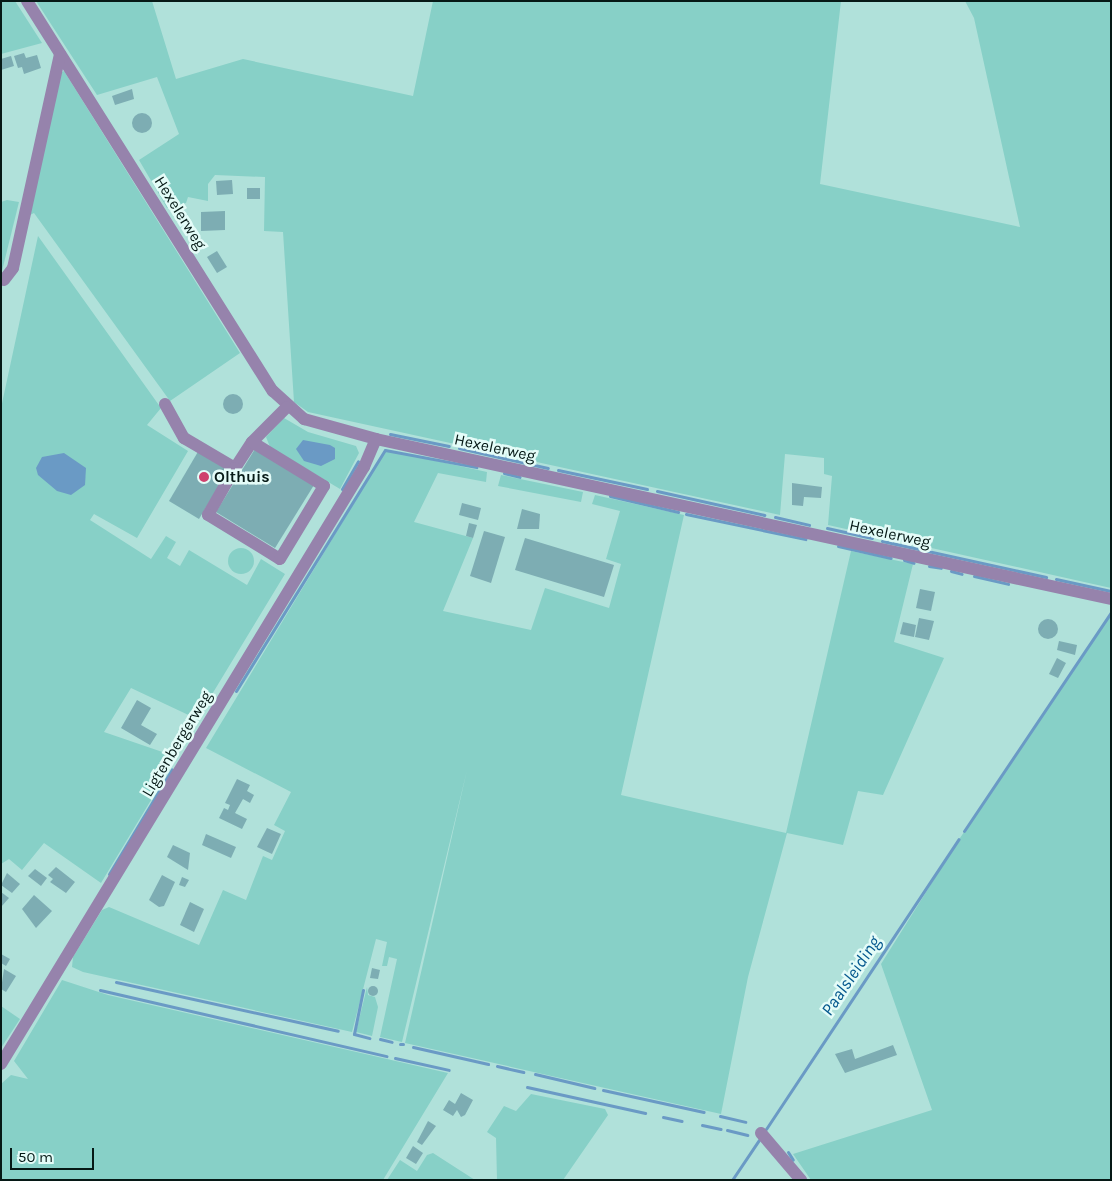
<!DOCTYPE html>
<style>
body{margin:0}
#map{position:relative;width:1112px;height:1181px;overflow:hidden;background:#b0e1da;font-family:Karla,sans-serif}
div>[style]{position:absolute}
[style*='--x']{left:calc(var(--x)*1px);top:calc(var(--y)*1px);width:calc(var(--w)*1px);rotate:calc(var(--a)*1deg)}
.green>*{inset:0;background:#87d0c7}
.round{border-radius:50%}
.water>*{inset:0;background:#6a9ac5}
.stream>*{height:3px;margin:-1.5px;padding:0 1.5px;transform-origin:1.5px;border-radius:1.5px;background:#6a9ac5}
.building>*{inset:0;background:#7dadb3}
.minor>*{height:12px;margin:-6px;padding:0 6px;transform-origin:6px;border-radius:6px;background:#9683ac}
.dots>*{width:14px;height:14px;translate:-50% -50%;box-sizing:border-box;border:2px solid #e4fcf8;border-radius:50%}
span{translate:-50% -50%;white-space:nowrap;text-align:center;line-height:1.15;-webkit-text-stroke:5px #e4fcf8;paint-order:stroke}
.street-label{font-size:16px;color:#061916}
.poi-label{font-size:16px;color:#061916;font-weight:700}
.left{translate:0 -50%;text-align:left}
.water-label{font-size:18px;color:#05588e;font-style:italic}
.frame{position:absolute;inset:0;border:2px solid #061916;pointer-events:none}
.scale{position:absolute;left:10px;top:1148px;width:84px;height:22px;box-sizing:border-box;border:2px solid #061916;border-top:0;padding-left:6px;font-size:15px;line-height:18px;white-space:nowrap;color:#061916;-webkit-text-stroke:4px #e4fcf8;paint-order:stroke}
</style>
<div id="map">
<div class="green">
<div style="clip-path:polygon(1px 1px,15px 1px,42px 43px,1px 54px)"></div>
<div style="clip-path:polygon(36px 1px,152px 1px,176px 79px,243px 59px,413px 96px,433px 1px,841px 1px,820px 184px,1020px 227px,974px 18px,965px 1px,1111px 1px,1111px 588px,828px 525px,832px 476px,824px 474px,824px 458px,785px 454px,780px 515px,308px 412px,294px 402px,283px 232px,264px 231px,265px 177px,215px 175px,208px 184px,208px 201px,188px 197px,186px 203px,167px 208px,139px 160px,179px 134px,157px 77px,97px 95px)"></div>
<div style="clip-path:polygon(64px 71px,240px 353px,170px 401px,34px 213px,30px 215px,60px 73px)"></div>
<div style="clip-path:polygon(7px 200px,19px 202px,1px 275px,1px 202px)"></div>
<div style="clip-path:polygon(38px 236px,161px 408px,147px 425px,188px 451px,137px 538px,94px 514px,90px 520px,151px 559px,166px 536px,176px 542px,167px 558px,180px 566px,189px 550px,247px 585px,261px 559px,285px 574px,197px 719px,131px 688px,104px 732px,177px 757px,101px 883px,44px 843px,22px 870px,9px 859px,1px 864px,1px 408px)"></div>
<div style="clip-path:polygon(284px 418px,308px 432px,356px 446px,359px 453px,340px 489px,270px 447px,266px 437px)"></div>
<div style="clip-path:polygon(386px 450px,487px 472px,486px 482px,438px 473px,414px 522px,473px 538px,443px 611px,531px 630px,545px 588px,609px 608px,621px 564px,606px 559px,620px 511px,592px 504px,595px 495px,684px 515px,621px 795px,786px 833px,851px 551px,913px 564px,894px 642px,944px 658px,883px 795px,858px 791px,843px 845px,787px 833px,748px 977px,721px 1114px,405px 1043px,467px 770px,402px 1042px,380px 1037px,397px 959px,389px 957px,387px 966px,382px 966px,387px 942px,376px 939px,352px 1032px,83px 972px,72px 967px,73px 957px,102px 910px,109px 907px,199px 945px,223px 890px,246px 900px,263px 856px,272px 860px,285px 831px,274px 825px,291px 792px,206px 748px)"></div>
<div style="clip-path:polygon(501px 475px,583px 492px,581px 502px,498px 486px)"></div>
<div class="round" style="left:228px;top:548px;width:26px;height:26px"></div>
<div style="clip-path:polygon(1111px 615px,1111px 1180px,811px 1180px,793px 1154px,932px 1110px,881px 964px,960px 838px)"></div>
<div style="clip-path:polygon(62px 980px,108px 995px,448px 1073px,383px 1180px,1px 1180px,1px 1084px,11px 1075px,28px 1079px,14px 1061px)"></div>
<div style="clip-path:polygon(367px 987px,368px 995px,375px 997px,378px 1007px,372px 1036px,356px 1032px)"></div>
<div style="clip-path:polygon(1px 1006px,20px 1019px,1px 1048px)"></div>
<div style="clip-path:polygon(531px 1094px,605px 1109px,608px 1115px,563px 1180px,497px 1180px,496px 1138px,487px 1132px,504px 1106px,516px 1111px)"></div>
<div style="clip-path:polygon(433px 1153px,475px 1180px,387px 1180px,400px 1160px,417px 1171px,427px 1155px)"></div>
</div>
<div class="water">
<div style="clip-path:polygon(303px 440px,330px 445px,335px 448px,335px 459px,321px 466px,304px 461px,296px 449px)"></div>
<div style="clip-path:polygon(64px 453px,86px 468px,85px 485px,71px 495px,57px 491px,38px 475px,36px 468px,42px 457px)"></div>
</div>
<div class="stream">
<div style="--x:390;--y:434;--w:60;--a:11.5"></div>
<div style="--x:459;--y:448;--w:91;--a:12.7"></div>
<div style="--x:558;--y:470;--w:91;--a:12.1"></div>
<div style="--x:504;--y:473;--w:16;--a:14"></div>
<div style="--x:342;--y:489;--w:32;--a:-60"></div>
<div style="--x:657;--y:491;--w:110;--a:12.6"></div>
<div style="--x:610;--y:496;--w:70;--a:13.2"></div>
<div style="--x:686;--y:514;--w:122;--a:11.9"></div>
<div style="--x:775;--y:517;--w:35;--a:13"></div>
<div style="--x:827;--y:528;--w:46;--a:12.5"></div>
<div style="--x:882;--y:541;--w:168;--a:12.4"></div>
<div style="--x:838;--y:546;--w:54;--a:12.8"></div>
<div style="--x:904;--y:560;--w:10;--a:17"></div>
<div style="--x:929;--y:566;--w:12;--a:9"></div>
<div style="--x:951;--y:571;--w:11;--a:15"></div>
<div style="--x:974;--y:576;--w:35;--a:13"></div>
<div style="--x:1056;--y:579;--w:56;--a:12.3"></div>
<div style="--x:236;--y:691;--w:283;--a:-58.3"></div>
<div style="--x:385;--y:450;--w:93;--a:10.6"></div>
<div style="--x:964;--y:831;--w:264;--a:-56.1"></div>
<div style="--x:109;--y:874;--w:122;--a:-59"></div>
<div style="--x:116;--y:982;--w:227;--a:12.4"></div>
<div style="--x:100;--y:990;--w:294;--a:13"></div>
<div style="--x:363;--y:990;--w:45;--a:101.6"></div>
<div style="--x:354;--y:1034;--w:16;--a:15"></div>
<div style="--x:380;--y:1039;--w:12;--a:14"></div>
<div style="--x:400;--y:1044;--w:3;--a:0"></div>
<div style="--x:413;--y:1047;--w:77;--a:12.8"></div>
<div style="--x:395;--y:1058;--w:55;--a:12.5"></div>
<div style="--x:497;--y:1066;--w:27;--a:13"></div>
<div style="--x:535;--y:1074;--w:61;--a:13.3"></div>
<div style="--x:527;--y:1087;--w:121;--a:12.4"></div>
<div style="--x:603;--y:1090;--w:103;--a:12.3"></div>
<div style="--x:720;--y:1116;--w:26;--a:13"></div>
<div style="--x:663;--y:1117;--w:19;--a:12"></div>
<div style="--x:702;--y:1125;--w:19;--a:12"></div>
<div style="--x:766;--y:1129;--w:348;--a:-56.4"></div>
<div style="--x:727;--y:1130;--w:21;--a:14"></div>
<div style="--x:788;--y:1152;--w:9;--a:58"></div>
<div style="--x:732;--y:1180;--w:48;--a:-56"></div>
</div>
<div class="building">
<div style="clip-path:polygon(24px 53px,26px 58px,37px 55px,41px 68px,24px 74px,22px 67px,18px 68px,14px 56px)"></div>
<div style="clip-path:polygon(11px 56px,14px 66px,1px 70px,1px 59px)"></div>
<div style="clip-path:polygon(132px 89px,134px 99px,115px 105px,112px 96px)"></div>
<div class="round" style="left:132px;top:113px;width:20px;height:20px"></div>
<div style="clip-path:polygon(232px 180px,233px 194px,217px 195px,216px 181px)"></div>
<div style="clip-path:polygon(247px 188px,260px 188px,260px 199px,247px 199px)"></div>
<div style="clip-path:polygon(225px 211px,225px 230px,201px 231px,201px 212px)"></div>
<div style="clip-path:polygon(217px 251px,227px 267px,217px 273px,207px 257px)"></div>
<div class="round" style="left:223px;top:394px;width:20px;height:20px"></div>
<div style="clip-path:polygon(255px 449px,314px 485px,275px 548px,216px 512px)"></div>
<div style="clip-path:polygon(199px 450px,229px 469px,199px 519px,169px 501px)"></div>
<div style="clip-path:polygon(792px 483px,822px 487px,821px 498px,804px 497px,803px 506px,792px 505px)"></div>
<div style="clip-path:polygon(462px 503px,481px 508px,478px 520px,459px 515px)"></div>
<div style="clip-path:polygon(522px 509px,540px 514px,539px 529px,517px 529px)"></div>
<div style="clip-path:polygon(469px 523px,477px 525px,473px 538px,466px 536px)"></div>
<div style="clip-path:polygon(484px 531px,505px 537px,491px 583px,470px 576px)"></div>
<div style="clip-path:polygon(525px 538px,614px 565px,604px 597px,515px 570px)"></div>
<div style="clip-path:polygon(920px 589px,935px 592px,931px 611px,916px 608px)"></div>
<div style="clip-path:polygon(919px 618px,934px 621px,929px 640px,915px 637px)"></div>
<div class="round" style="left:1038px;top:619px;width:20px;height:20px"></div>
<div style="clip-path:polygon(903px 622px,916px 625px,914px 637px,900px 634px)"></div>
<div style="clip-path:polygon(1059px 641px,1077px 645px,1075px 655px,1057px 650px)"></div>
<div style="clip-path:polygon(1057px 658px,1066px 663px,1058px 678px,1049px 674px)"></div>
<div style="clip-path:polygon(137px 700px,151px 708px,141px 725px,157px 734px,150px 745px,121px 728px)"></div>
<div style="clip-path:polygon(237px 779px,250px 785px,247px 791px,254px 795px,250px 803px,243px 799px,235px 813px,247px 819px,242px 829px,219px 818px,224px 808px,228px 810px,230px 805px,225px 803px)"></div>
<div style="clip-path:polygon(267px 828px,281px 834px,272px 854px,257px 847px)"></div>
<div style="clip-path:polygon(206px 834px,236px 847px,231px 858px,202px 845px)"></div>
<div style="clip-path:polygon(173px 845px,190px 853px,188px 870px,167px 857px)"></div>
<div style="clip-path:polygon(56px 867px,75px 882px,66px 893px,50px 882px,53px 879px,48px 875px)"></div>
<div style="clip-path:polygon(35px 869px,47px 878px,41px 886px,28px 876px)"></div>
<div style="clip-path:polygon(7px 873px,20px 884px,12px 893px,1px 885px)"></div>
<div style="clip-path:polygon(162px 875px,175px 882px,164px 906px,159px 907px,149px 900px)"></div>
<div style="clip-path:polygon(182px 877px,189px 880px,185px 887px,179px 885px)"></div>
<div style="clip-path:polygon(1px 892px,9px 898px,1px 907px)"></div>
<div style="clip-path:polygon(34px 895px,52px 911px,36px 928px,22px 909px)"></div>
<div style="clip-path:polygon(190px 902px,204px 909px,194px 932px,180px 925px)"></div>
<div style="clip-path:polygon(1px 954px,10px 959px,6px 966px,1px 963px)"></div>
<div style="clip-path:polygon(372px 968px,380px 970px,378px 979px,370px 978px)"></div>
<div style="clip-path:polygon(4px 969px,16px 976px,6px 992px,1px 989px)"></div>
<div class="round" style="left:368px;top:986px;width:10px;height:10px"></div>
<div style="clip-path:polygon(893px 1045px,897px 1055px,845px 1073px,835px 1054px,852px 1049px,855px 1059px)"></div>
<div style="clip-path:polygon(461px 1093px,473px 1100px,465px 1115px,461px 1117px,457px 1110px,453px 1116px,443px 1110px,449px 1100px,455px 1104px)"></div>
<div style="clip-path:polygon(428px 1121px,436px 1126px,422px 1145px,417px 1142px)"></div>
<div style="clip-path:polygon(413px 1146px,423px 1153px,416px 1164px,406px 1158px)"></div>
</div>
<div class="minor">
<div style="--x:27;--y:1;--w:461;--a:57.8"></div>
<div style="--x:273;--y:391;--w:42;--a:42.1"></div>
<div style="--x:304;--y:419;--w:75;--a:15.5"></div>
<div style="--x:376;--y:439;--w:752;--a:12.28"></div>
<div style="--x:4;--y:280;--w:15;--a:-53"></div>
<div style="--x:13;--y:268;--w:219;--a:-77.6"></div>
<div style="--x:165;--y:404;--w:39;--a:61"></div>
<div style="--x:184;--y:438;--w:59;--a:30.5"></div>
<div style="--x:235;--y:468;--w:31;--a:-57"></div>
<div style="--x:252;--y:442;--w:49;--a:-45"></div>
<div style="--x:235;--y:468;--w:54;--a:119.9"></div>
<div style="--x:208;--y:515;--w:84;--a:31.4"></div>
<div style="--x:280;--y:559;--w:85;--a:-58.9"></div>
<div style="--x:324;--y:486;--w:84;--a:-148.6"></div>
<div style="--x:1;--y:1064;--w:699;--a:-58.7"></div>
<div style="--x:364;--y:467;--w:30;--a:-67"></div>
<div style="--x:761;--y:1133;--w:62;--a:49.6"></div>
</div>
<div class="dots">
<div style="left:204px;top:477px;background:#cf416d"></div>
</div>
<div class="street-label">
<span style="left:180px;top:213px;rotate:58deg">Hexelerweg</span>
<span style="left:495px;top:448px;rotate:12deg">Hexelerweg</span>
<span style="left:890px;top:534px;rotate:12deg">Hexelerweg</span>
<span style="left:177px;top:744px;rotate:-59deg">Ligtenbergerweg</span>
</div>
<div class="poi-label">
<span class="left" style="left:214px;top:477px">Olthuis</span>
</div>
<div class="water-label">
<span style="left:851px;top:976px;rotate:-56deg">Paalsleiding</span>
</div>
<div class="frame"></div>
<div class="scale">50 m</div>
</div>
